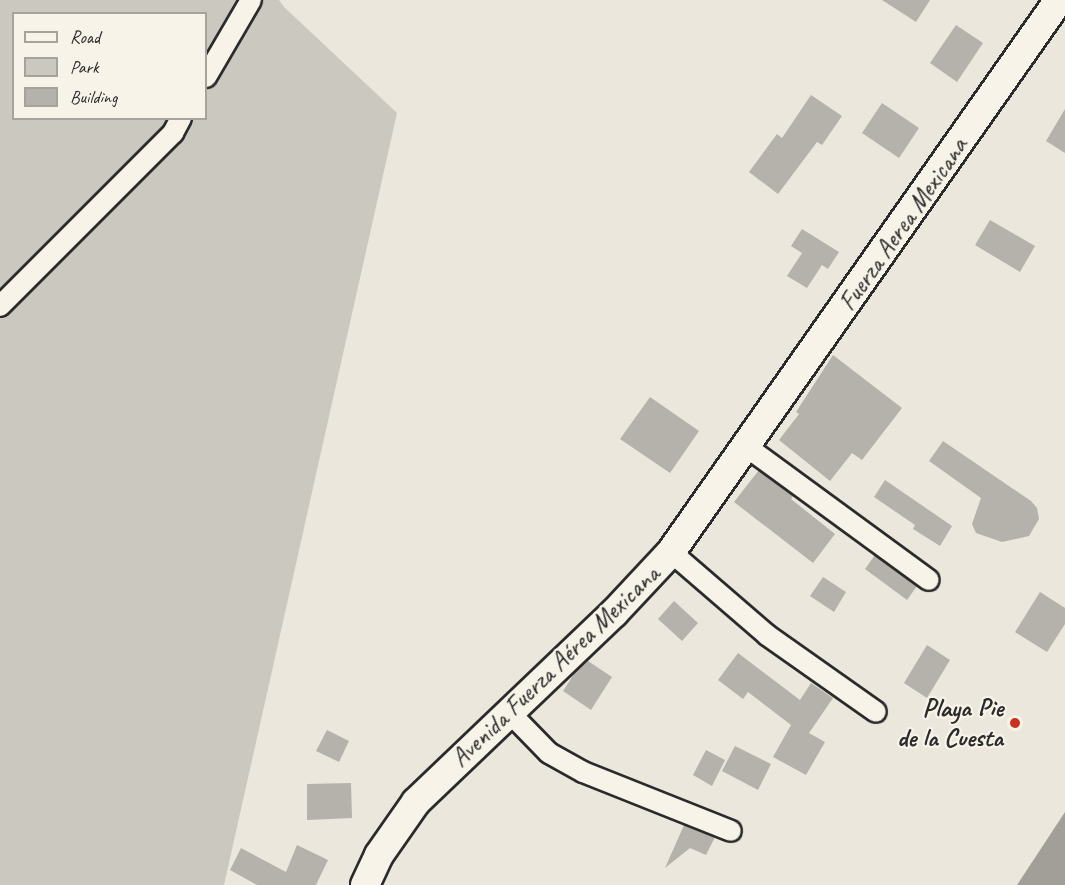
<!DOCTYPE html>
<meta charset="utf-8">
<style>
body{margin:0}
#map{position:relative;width:1065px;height:885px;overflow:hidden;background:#ebe7dd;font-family:Caveat,sans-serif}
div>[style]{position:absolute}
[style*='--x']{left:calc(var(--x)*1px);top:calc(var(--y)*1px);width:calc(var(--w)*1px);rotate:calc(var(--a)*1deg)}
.green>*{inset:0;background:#cbc8bf}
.water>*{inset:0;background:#a29f98}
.building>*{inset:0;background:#b5b2ab}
.roads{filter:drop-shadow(2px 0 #2b2b2b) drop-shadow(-2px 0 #2b2b2b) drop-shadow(0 2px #2b2b2b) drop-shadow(0 -2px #2b2b2b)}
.minor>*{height:20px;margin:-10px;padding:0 10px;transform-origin:10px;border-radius:10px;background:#f7f3e8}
.secondary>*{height:28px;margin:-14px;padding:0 14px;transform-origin:14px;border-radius:14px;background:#f7f3e8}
.dots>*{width:16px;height:16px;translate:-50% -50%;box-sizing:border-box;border:3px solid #f7f3e8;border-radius:50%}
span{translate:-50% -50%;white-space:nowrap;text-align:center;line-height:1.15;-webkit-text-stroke:4.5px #f7f3e8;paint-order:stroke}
.street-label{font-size:26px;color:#2b2b2b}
.poi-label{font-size:26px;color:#2b2b2b;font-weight:700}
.right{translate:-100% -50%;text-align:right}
.legend{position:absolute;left:12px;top:12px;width:195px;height:108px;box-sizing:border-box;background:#f7f3e8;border:2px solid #a5a39c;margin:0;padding:8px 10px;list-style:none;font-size:18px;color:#2b2b2b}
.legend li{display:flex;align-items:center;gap:12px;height:30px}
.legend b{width:30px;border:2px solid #a5a39c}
</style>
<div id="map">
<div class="green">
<div style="clip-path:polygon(evenodd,0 0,279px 0,284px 7px,397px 113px,224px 885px,0 885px,0 0,14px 14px,206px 14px,206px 118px,14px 118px,14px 14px)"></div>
</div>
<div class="water">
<div style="clip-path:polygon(1065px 812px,1065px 885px,1017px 885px)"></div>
</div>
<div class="building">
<div style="clip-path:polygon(882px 0,930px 0,916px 22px)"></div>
<div style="clip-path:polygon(956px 25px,983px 43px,957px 82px,930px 63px)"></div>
<div style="clip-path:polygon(811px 95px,842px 116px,822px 145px,817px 142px,778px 194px,749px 172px,777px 134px,782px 138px)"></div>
<div style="clip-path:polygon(882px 103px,919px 128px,899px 158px,862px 133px)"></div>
<div style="clip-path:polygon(1065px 109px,1065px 153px,1046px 141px)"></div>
<div style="clip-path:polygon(990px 220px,1035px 246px,1020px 272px,975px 245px)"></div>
<div style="clip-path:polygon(802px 229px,839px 252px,828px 269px,822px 265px,807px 288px,787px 276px,802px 253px,791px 246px)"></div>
<div style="clip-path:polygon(833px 355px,902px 408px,862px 460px,852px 453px,830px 481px,779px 440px,799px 414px,796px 412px)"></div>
<div style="clip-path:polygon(650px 397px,699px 431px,670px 473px,620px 439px)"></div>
<div style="clip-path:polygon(943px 441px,1031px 501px,1037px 508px,1039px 519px,1029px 536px,1002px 542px,976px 533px,972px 524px,981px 498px,929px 461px)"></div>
<div style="clip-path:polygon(759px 470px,793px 496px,791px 499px,835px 534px,813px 563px,734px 502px)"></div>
<div style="clip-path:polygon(885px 480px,952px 526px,940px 546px,913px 529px,915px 525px,874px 497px)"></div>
<div style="clip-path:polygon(875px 555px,917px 586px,907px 600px,865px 569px)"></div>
<div style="clip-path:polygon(823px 577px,846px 592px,834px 612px,810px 596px)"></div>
<div style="clip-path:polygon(1040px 592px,1065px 608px,1065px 624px,1047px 652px,1015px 632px)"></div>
<div style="clip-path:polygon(674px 601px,698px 623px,682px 641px,658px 619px)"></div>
<div style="clip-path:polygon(927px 645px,950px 660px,927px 698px,904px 683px)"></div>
<div style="clip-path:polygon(738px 653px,800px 700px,811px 683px,833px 698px,809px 733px,825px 742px,806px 775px,773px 757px,791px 725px,748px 692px,743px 699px,718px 680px)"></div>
<div style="clip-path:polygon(588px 661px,612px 677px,591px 710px,563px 691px,574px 674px)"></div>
<div style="clip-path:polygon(327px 730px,349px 741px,339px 762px,316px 751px)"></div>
<div style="clip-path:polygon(735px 746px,771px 764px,758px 790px,722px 771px)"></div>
<div style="clip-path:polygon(706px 750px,725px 760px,712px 786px,693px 775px)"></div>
<div style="clip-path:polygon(351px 783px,352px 818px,307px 820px,307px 784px)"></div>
<div style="clip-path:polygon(684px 825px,715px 837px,706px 855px,690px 848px,665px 868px)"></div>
<div style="clip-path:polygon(297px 845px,328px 860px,316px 885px,257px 885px,230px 870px,241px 848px,286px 872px)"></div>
</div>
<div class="roads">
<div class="minor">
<div style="--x:206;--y:77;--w:89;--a:-59.7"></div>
<div style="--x:0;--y:306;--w:245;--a:-45"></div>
<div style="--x:173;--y:133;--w:17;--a:-62"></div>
<div style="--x:747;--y:447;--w:225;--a:36.2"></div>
<div style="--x:671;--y:552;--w:127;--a:40.8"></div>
<div style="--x:767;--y:635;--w:133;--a:35.2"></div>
<div style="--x:511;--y:714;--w:54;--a:45.7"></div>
<div style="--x:549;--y:753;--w:39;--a:29"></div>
<div style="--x:583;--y:772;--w:159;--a:21.7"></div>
</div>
<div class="secondary">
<div style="--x:365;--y:885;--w:33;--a:-65"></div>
<div style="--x:379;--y:855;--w:65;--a:-55.1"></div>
<div style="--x:416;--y:802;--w:274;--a:-43.7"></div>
<div style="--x:614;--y:613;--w:83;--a:-46.9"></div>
<div style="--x:671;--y:552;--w:675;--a:-54.9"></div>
</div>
</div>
<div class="dots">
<div style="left:1015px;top:723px;background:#c8321e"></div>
</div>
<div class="street-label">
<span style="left:903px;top:224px;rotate:-55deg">Fuerza Aerea Mexicana</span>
<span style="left:555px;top:666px;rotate:-44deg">Avenida Fuerza Aérea Mexicana</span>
</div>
<div class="poi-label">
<span class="right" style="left:1003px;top:723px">Playa Pie<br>de la Cuesta</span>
</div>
<ul class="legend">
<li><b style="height:8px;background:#f7f3e8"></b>Road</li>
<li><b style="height:16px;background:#cbc8bf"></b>Park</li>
<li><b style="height:16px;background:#b5b2ab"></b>Building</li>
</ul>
</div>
